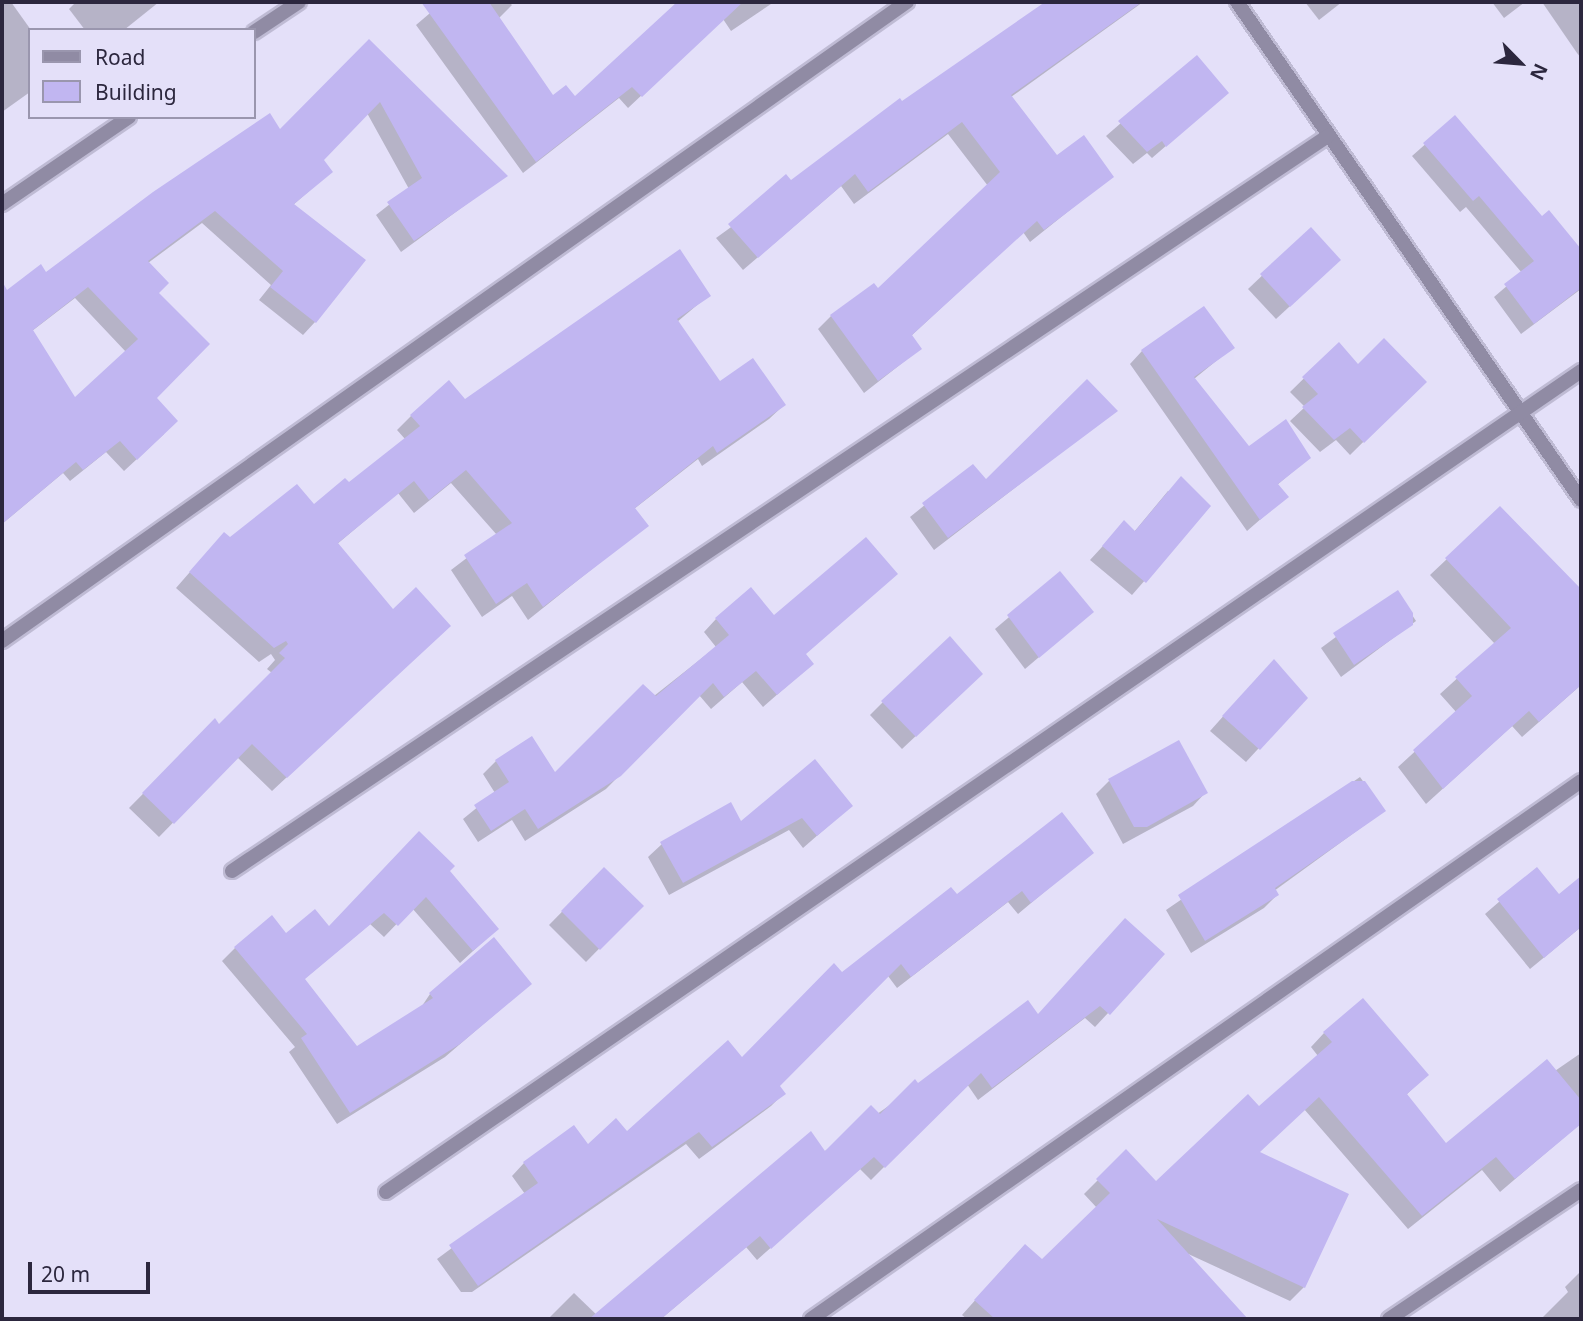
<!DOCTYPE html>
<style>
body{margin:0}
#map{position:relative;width:1583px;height:1321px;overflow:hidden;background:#e4e0f9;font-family:"Noto Sans",sans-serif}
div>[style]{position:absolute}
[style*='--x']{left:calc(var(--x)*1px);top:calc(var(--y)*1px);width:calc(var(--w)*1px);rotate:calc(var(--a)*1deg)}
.shadow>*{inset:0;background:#0003}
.building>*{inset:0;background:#c1b6f1}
.roads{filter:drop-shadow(2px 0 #bfbbd4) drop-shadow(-2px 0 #bfbbd4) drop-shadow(0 2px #bfbbd4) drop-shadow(0 -2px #bfbbd4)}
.minor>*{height:14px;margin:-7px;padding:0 7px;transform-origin:7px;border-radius:7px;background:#908ba4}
span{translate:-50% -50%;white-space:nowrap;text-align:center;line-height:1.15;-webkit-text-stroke:5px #e4e0f9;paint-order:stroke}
.frame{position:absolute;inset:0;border:4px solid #2c273e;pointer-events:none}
.legend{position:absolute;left:28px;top:28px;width:228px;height:91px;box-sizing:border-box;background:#e4e0f9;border:2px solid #9a96ae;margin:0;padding:9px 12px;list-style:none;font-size:21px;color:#2c273e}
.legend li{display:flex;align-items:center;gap:14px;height:35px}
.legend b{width:35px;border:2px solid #9a96ae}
.north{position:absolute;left:1485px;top:28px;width:70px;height:70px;-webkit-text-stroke:5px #e4e0f9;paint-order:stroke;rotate:115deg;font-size:19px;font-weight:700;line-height:28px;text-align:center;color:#2c273e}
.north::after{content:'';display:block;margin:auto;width:24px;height:32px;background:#2c273e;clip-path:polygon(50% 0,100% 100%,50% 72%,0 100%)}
.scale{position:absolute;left:28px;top:1262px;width:122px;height:32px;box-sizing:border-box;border:4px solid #2c273e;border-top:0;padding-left:9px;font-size:21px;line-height:24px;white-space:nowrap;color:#2c273e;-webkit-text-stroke:5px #e4e0f9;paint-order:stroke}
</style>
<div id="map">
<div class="shadow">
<div style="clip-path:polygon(2px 2px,11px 2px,31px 30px,30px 92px,2px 112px)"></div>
<div style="clip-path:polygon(76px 2px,159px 2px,124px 30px,85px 30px,69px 9px)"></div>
<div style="clip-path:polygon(443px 2px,509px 2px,512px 5px,499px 18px,553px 98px,574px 98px,692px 2px,774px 2px,731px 31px,723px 19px,628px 108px,619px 98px,523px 173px,416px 25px)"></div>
<div style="clip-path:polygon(1054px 2px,1143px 2px,1011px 97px,1056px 158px,1111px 177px,1030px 242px,1023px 232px,911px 336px,920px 349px,864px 393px,818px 329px,831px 316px,878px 291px,988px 186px,948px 134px,854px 204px,841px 186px,743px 270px,716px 238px,902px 103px)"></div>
<div style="clip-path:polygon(1305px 2px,1342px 2px,1319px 20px)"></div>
<div style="clip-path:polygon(1492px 2px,1525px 2px,1504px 18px)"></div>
<div style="clip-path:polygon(1542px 2px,1581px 2px,1581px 58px,1577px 53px)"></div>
<div style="clip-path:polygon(evenodd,369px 42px,505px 176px,401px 252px,376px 215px,409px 189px,367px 113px,321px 160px,331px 172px,293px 205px,315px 322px,303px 335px,259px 300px,271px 285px,202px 223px,148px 263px,157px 293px,154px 398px,164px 434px,124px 471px,106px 452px,70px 481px,63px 473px,2px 524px,2px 297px,40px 267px,46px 274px,280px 131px,369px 42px,75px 298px,126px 352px,75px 400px,32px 331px,75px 298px)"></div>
<div style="clip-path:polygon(1197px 57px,1227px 93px,1152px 158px,1147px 153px,1133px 164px,1106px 136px)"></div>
<div style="clip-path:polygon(1455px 118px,1541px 218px,1548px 213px,1581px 251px,1581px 289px,1521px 334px,1494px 297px,1522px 273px,1466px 207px,1460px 212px,1412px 156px)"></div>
<div style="clip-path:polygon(1311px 229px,1326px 273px,1276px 319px,1248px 289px)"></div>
<div style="clip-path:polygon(709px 295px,677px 322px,719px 383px,784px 405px,769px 419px,702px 466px,698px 459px,634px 509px,647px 525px,528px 620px,512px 596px,482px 617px,451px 570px,497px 535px,451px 483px,414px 513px,398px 493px,336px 545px,392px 611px,434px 640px,272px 791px,237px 757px,159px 837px,129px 808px,215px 721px,219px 727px,272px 673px,267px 669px,275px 660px,271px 654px,259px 662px,176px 588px,210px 549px,313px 506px,349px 485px,405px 439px,397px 430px,411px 416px,465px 401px)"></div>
<div style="clip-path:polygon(1338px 345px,1358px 366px,1424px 382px,1350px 455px,1336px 440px,1320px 452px,1290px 421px,1305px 407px,1290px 392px)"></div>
<div style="clip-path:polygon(1232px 348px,1194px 379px,1248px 449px,1309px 458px,1277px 485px,1286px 497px,1247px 531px,1130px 364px,1142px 351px)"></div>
<div style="clip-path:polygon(1115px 411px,934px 550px,910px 517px,973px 466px,986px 482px)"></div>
<div style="clip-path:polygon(1168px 491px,1209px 507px,1132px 595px,1090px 560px,1124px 523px,1134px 532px)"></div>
<div style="clip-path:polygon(1500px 509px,1581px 591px,1581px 685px,1522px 737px,1512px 726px,1426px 804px,1398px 767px,1457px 713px,1440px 694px,1495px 644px,1430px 575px)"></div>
<div style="clip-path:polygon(1060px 574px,1092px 612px,1025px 669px,995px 629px)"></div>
<div style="clip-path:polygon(1397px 592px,1416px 621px,1341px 677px,1321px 648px)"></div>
<div style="clip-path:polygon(716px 619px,805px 655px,812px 664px,763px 707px,742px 682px,711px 709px,699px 695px,606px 789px,525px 841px,512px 820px,478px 842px,463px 819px,495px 793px,483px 774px,496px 761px,532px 739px,554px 775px,716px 647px,704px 632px)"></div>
<div style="clip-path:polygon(1261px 674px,1305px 698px,1246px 762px,1210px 731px)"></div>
<div style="clip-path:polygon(968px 687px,902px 749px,870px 715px,883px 702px)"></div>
<div style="clip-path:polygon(1360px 777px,1384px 811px,1274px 891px,1277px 895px,1264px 908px,1191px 953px,1166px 910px)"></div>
<div style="clip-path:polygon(1109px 781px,1206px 792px,1193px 806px,1123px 844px,1096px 794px)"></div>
<div style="clip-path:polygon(851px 806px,803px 848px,789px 830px,669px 895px,648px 857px,662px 844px,741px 824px)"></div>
<div style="clip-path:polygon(1092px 852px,1018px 914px,1008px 902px,897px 988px,888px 976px,778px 1086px,783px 1094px,771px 1106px,699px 1159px,686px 1144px,472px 1292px,461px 1292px,437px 1259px,525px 1194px,512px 1176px,524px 1163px,627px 1133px,742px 1059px,842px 974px,957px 897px)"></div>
<div style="clip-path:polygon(604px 869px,641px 906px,586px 962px,549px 925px)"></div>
<div style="clip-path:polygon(1537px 869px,1559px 897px,1581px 879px,1581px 927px,1530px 969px,1485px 914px)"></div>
<div style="clip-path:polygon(448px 871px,497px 929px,460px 963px,412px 908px,384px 937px,370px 924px,303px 980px,357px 1048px,420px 1009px,430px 994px,530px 984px,445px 1057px,337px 1124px,289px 1052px,295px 1047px,222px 961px,235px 948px,329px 928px)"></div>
<div style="clip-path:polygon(1163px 954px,1095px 1027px,1085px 1018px,978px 1100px,967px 1084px,871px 1180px,860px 1169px,757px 1260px,746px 1247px,661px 1319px,640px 1319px,621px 1296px,918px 1085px,1037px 1016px)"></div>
<div style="clip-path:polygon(1324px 1033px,1427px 1075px,1406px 1095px,1446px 1146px,1581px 1053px,1581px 1123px,1500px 1192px,1482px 1170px,1408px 1229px,1304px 1109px,1257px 1153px,1304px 1287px,1290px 1301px,1184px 1252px,1245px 1319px,967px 1319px,962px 1315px,1011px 1260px,1042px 1261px,1097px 1208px,1084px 1194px,1126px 1152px,1156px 1183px,1259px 1108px,1318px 1056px,1311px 1047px)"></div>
<div style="clip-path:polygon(1580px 1272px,1581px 1319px,1541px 1319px,1568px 1292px,1565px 1287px)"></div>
<div style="clip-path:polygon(574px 1293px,601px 1319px,548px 1319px)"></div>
</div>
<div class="building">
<div style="clip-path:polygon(421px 2px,489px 2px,553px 95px,566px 85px,575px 96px,677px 2px,743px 2px,642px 97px,632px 87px,536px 162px)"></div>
<div style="clip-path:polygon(1045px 2px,1142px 2px,1011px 95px,1057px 155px,1084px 135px,1114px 177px,1044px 230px,1037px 221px,912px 335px,922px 349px,878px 381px,830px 315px,874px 283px,878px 288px,1000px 172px,962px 122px,868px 192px,855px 174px,758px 258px,728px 224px,786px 174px,791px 180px,900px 98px,902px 101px)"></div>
<div style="clip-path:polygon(evenodd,369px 39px,508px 176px,414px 241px,387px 202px,422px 178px,380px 102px,324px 160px,333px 172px,294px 204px,366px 260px,316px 323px,270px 287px,283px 271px,215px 211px,148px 261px,169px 283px,159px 293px,210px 344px,157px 398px,178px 421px,137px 460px,120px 441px,83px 470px,76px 462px,2px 524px,2px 281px,7px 290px,41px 264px,46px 272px,153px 192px,270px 113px,280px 129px,369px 39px,88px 287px,138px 339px,75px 397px,33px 330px,88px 287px)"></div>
<div style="clip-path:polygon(1197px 55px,1229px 93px,1166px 147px,1162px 141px,1147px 152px,1118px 121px)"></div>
<div style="clip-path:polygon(1455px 115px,1542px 216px,1549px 210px,1581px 249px,1581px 288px,1534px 324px,1504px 284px,1534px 261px,1479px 196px,1473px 201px,1423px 143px)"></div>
<div style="clip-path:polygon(1311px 227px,1341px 260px,1290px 307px,1260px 274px)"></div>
<div style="clip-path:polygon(680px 249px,711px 296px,677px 319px,720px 381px,753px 358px,786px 405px,717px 453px,713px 446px,635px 508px,649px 526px,543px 607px,527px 583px,496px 604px,464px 555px,512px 523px,466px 470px,429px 500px,414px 481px,338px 543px,393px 609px,416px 587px,451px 626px,287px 778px,252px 744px,174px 824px,142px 793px,215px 718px,219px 724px,285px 658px,279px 653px,288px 644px,286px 641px,274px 648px,189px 572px,224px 532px,230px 537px,297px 484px,314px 504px,345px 478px,349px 482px,420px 426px,410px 415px,449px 380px,465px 399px)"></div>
<div style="clip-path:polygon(1204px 306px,1235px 348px,1194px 377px,1249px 446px,1286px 419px,1311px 458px,1278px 484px,1289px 497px,1260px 520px,1141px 350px)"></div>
<div style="clip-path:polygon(1384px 338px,1427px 382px,1364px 443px,1350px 428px,1334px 440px,1302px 407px,1318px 394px,1302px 377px,1339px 342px,1358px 364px)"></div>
<div style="clip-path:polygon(1087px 379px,1118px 411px,948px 538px,922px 503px,973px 464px,986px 479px)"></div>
<div style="clip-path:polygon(1181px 476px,1211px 506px,1146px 583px,1102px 546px,1124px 520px,1135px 531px)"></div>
<div style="clip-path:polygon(1500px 506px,1581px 589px,1581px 685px,1539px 722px,1529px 711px,1443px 789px,1413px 750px,1472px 696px,1455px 677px,1511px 628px,1445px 558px)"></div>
<div style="clip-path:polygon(866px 537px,898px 574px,806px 654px,814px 664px,777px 695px,756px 671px,724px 697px,713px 683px,621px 776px,538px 829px,525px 809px,491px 831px,474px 805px,509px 782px,495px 760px,532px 736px,555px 772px,643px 684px,656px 696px,729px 635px,715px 618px,751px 587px,774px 615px)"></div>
<div style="clip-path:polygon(1060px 571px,1094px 612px,1039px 658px,1007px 615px)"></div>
<div style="clip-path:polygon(1398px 590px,1413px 613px,1413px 625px,1354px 665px,1333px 633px)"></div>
<div style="clip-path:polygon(950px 636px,983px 674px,916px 737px,881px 701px)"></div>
<div style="clip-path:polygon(1274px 659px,1308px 698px,1260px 750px,1222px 716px)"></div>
<div style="clip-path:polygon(1179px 740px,1208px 793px,1147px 827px,1134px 827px,1108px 779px)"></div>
<div style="clip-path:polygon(815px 759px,853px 806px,817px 836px,802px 818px,683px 883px,660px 842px,731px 802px,741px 821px)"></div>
<div style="clip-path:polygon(1352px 781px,1365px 781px,1386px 811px,1275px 888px,1279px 895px,1205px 941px,1178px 895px)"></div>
<div style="clip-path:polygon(1062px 812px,1094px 853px,1031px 903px,1022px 891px,911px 977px,901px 964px,780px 1086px,786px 1094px,712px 1147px,699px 1132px,478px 1286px,449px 1245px,538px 1183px,523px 1162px,574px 1125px,588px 1144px,616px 1118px,627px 1131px,728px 1040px,742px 1057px,834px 963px,842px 972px,951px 887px,957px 894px)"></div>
<div style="clip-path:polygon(419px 831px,455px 866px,450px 871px,499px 929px,473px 951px,426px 897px,398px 926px,384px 913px,305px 979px,357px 1046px,433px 998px,429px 993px,494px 937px,532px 984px,460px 1044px,350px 1113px,301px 1038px,307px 1034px,234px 947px,272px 915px,286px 933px,315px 909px,329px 926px)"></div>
<div style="clip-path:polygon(604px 867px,644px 906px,600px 950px,561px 911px)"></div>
<div style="clip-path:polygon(1537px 867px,1559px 894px,1581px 876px,1581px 927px,1544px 958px,1497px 899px)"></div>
<div style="clip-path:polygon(1125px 918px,1165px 954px,1110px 1015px,1100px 1006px,992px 1088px,981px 1073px,885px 1168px,874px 1157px,771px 1249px,760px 1236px,661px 1319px,589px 1319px,811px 1131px,825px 1151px,871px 1105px,880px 1114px,915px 1079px,918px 1083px,1028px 1000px,1038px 1014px)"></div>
<div style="clip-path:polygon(1363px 998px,1429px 1075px,1407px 1094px,1446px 1143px,1547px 1059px,1581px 1100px,1581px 1124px,1515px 1179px,1496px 1157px,1422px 1216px,1319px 1097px,1260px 1152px,1349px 1194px,1305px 1288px,1157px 1219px,1248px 1319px,995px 1319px,974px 1300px,1025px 1244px,1042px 1259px,1110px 1193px,1096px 1179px,1126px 1149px,1156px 1181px,1248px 1094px,1259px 1106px,1332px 1042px,1323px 1032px)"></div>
</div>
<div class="roads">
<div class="minor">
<div style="--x:1237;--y:2;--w:605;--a:55.36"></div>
<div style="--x:254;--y:32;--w:54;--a:-33.7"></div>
<div style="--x:2;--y:204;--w:154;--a:-34.4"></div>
<div style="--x:2;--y:641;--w:1108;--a:-35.23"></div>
<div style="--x:232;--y:871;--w:1320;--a:-33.85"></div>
<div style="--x:386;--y:1192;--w:1450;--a:-34.49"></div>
<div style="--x:811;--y:1319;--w:939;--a:-34.94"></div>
<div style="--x:1389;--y:1319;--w:231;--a:-33.9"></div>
</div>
</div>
<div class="frame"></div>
<ul class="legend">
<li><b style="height:9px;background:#908ba4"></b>Road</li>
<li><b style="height:19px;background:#c1b6f1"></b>Building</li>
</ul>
<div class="north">N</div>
<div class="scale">20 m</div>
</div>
